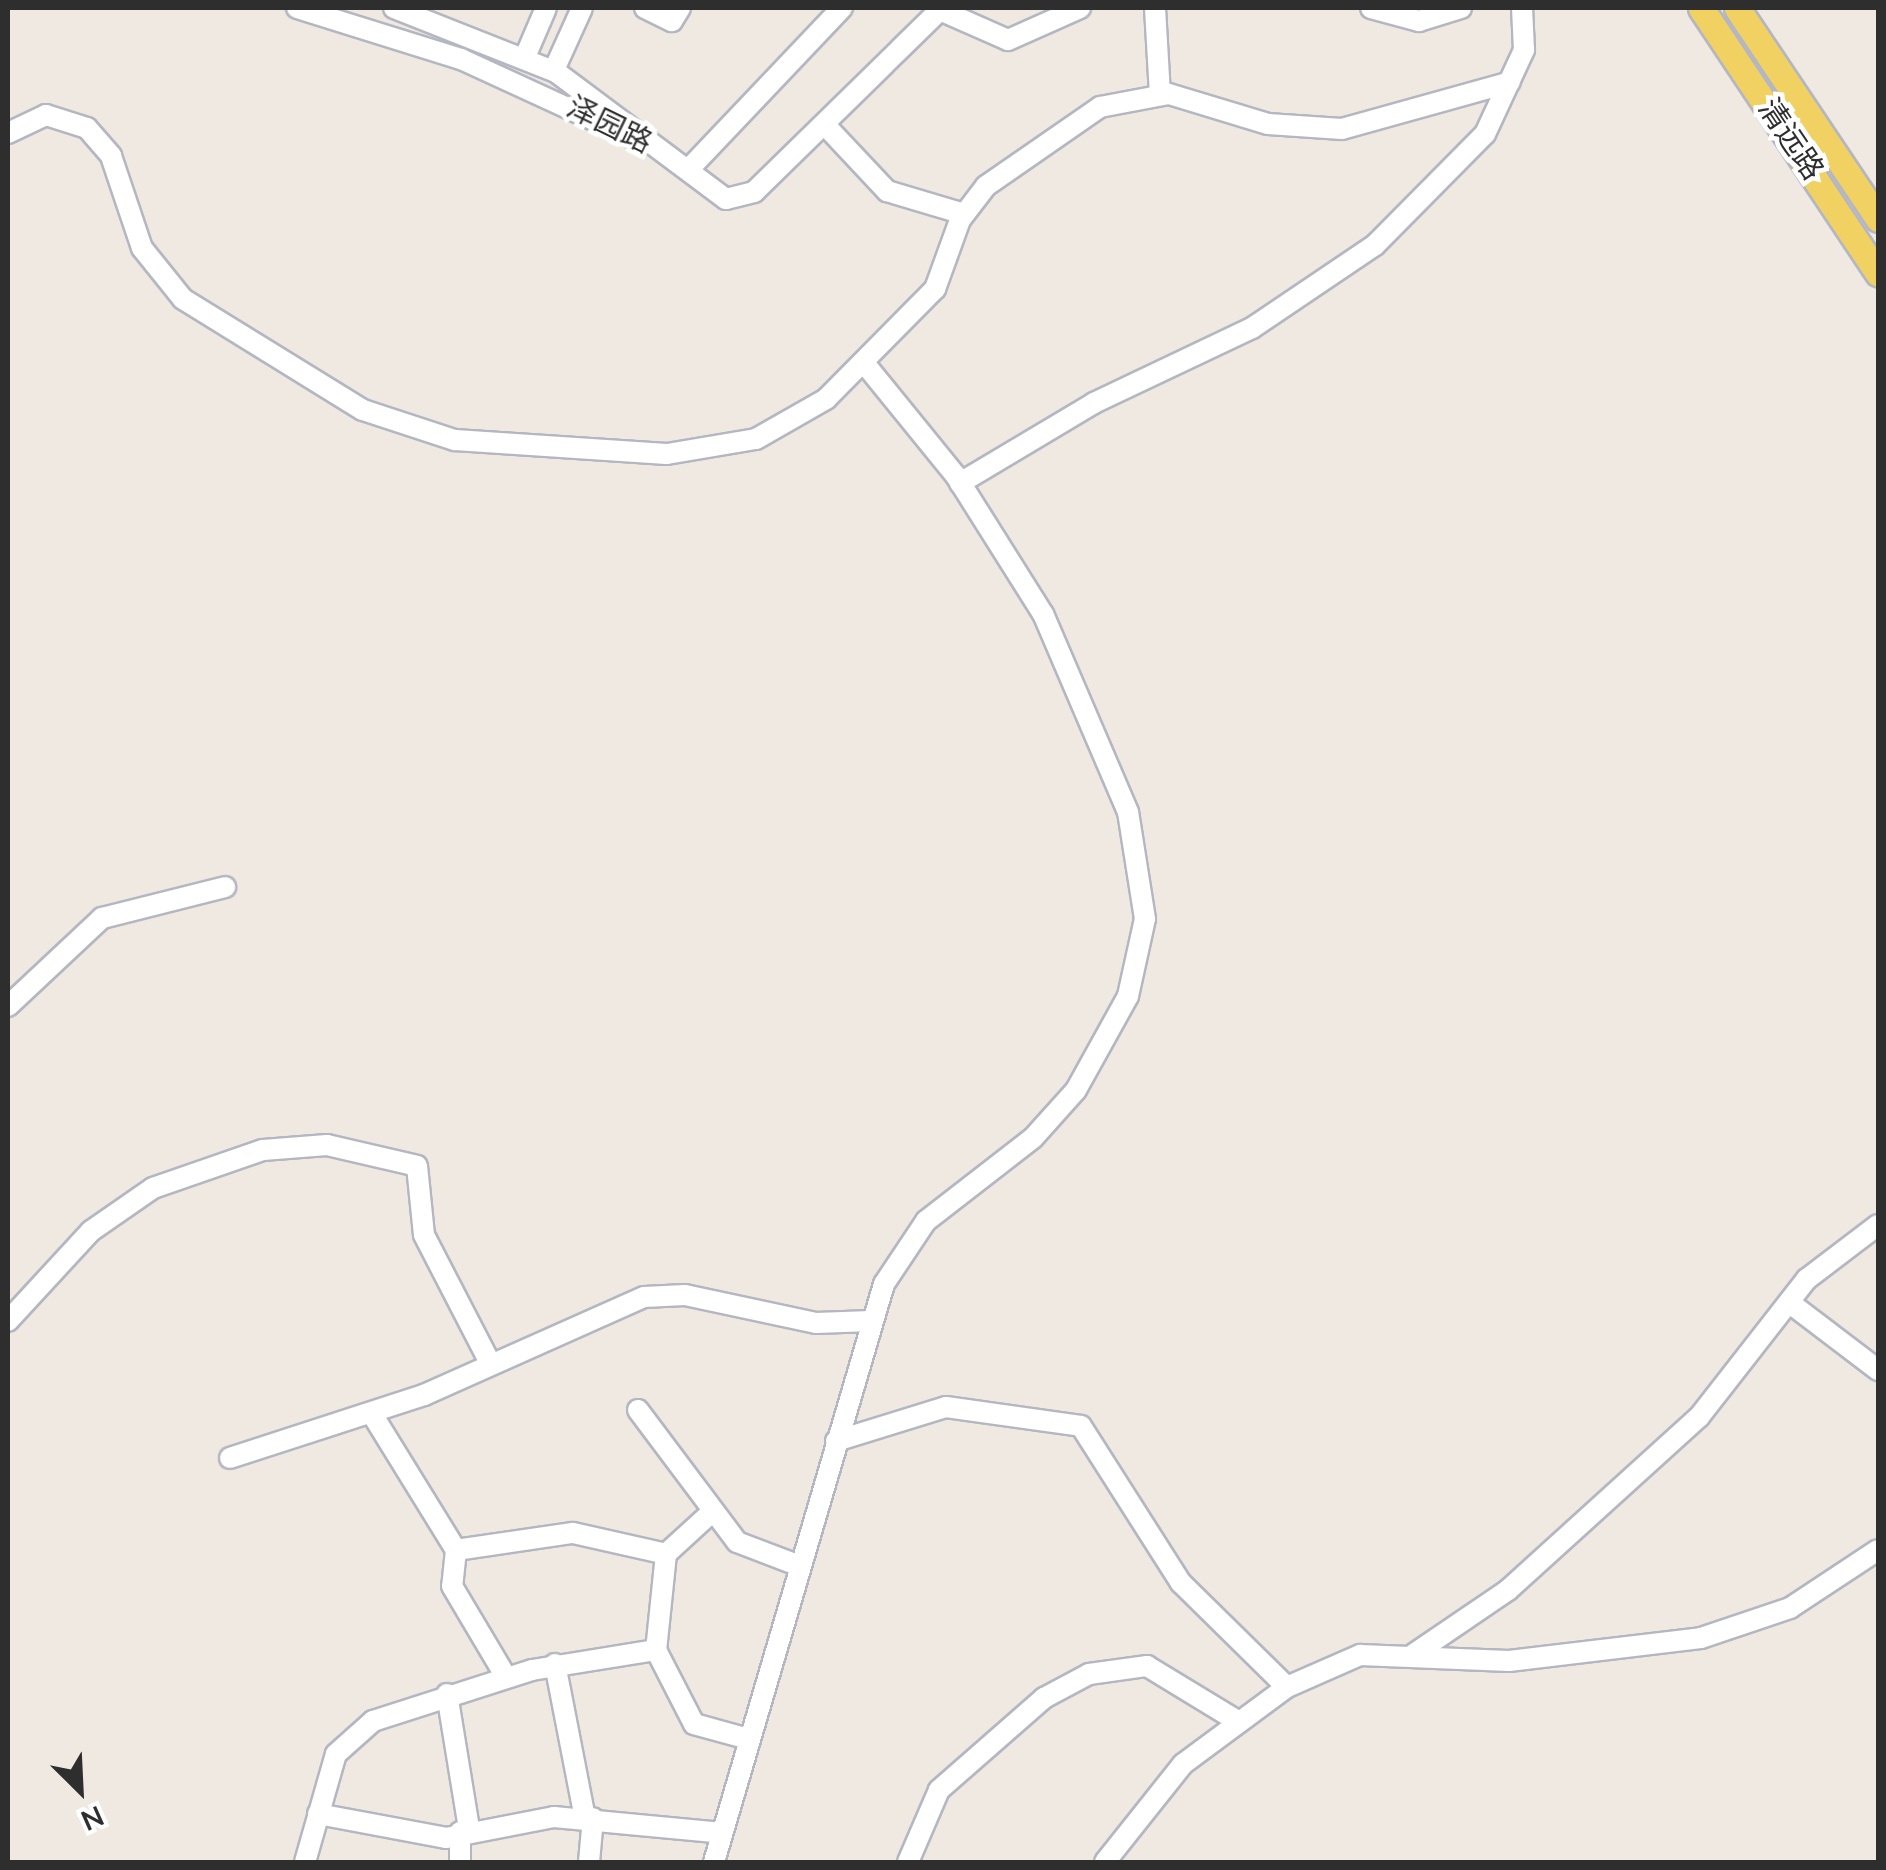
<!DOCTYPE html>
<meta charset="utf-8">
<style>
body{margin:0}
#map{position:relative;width:1886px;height:1870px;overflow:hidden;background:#efe9e1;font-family:"Nunito Sans","Noto Sans SC",sans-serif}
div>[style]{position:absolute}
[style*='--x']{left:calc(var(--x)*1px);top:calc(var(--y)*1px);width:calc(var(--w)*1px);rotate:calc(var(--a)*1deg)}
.roads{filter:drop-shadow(2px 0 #b4b7c1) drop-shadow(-2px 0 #b4b7c1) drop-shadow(0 2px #b4b7c1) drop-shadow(0 -2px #b4b7c1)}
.minor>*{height:20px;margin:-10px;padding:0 10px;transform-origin:10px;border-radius:10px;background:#fff}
.major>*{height:25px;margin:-12.5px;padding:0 12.5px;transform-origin:12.5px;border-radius:12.5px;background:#f2d163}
span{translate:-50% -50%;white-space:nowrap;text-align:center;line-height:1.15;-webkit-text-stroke:9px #fff;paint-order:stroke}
.street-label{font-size:30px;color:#2e2e2e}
.frame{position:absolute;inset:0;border:10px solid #2e2e2e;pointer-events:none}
.north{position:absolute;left:30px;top:1740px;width:100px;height:100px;-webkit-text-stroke:8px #fff;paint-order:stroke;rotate:156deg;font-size:28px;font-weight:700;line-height:40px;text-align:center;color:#2e2e2e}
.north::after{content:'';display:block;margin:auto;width:35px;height:45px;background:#2e2e2e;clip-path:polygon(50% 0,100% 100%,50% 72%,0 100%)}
</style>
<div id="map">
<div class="roads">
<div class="minor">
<div style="--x:297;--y:8;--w:172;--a:17.3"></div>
<div style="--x:461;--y:59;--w:201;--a:24.7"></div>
<div style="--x:394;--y:8;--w:174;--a:21.6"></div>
<div style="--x:556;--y:72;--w:212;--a:36.8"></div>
<div style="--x:726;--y:199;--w:29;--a:-14"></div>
<div style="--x:754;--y:192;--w:263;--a:-44.4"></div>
<div style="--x:645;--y:8;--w:30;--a:26"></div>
<div style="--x:672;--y:21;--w:15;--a:-58"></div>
<div style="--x:1155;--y:8;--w:86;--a:86.7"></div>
<div style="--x:1371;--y:8;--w:50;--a:15.2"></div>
<div style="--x:1419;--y:21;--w:44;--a:-17.2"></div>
<div style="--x:940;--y:10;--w:74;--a:23.8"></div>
<div style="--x:1008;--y:40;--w:79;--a:-24"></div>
<div style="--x:525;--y:57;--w:53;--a:-66.8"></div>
<div style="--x:554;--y:70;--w:68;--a:-65.7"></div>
<div style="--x:825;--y:125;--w:91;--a:46.8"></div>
<div style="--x:887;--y:191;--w:80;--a:16.6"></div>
<div style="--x:8;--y:133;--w:42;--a:-25.3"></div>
<div style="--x:46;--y:115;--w:43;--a:17.6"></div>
<div style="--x:87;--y:128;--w:37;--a:49"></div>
<div style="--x:111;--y:156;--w:97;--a:71.4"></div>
<div style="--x:142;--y:248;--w:65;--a:51.2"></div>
<div style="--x:183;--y:299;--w:211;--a:31.7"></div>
<div style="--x:363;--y:410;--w:97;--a:18.1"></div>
<div style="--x:455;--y:440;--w:212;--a:3.8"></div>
<div style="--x:667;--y:454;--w:90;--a:-9.6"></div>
<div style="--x:756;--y:439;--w:81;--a:-29.7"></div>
<div style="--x:826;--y:399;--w:155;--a:-45.3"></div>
<div style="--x:935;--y:289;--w:73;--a:-70.1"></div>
<div style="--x:960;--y:220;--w:43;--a:-52.6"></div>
<div style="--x:986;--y:186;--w:139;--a:-34.7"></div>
<div style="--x:1100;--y:107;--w:70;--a:-10.7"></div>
<div style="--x:1169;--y:94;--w:103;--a:16.9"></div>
<div style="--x:1268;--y:124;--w:74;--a:3.9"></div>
<div style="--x:1342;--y:129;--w:174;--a:-15.6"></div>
<div style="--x:688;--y:170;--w:224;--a:-46.5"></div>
<div style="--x:960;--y:483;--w:156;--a:-30.8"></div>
<div style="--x:1094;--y:403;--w:175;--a:-25.4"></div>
<div style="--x:1252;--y:328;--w:148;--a:-34"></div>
<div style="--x:1375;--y:245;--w:156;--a:-45.3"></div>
<div style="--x:1485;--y:134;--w:93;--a:-65.1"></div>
<div style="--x:1524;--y:50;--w:42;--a:-92.7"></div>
<div style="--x:8;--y:1006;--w:129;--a:-43.1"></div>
<div style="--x:102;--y:918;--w:127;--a:-14.1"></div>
<div style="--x:1790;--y:1303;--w:111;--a:37.3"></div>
<div style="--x:8;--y:1321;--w:122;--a:-47.3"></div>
<div style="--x:91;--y:1231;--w:75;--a:-34.7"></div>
<div style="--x:153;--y:1188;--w:116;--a:-19.1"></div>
<div style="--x:263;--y:1150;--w:64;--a:-4.5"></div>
<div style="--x:327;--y:1145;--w:92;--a:13.1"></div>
<div style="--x:417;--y:1166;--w:69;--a:84.2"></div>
<div style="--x:424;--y:1235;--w:144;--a:62.7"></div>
<div style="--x:638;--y:1410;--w:165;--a:53.1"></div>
<div style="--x:737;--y:1542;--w:67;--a:20.9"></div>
<div style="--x:372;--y:1414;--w:160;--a:58.3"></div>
<div style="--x:456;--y:1550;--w:36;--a:96"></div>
<div style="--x:452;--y:1586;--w:106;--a:59.3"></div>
<div style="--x:836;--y:1441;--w:115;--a:-17.2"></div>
<div style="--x:946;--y:1407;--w:136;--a:8"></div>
<div style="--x:1081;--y:1426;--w:186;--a:57.5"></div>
<div style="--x:1181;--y:1583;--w:148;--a:44.5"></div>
<div style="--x:230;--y:1458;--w:204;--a:-18"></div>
<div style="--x:424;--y:1395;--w:241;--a:-24"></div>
<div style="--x:644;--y:1297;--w:41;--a:-2.8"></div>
<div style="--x:685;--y:1295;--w:134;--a:12.1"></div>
<div style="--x:816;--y:1323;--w:55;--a:-2.1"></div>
<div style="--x:713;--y:1511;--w:64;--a:137.5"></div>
<div style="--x:666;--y:1554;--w:97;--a:95.9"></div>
<div style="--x:656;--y:1650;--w:83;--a:62.8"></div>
<div style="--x:694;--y:1724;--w:57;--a:15.3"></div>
<div style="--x:456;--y:1550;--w:118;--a:-8.3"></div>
<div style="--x:573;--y:1533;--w:95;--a:12.7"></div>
<div style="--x:1414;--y:1654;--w:114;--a:-34.2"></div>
<div style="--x:1508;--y:1590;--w:258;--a:-42.2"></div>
<div style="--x:1699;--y:1417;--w:175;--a:-52"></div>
<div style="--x:1807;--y:1279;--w:89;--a:-37.3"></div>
<div style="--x:555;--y:1664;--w:157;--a:79"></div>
<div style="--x:447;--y:1694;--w:137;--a:80.7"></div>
<div style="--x:318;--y:1814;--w:130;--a:10.6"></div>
<div style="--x:446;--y:1838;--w:110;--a:-11"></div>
<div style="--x:554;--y:1817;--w:169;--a:5.4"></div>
<div style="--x:305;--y:1862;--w:112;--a:-74"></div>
<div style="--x:336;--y:1754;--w:50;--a:-41.7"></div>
<div style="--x:373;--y:1721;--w:167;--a:-17.8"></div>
<div style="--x:532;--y:1670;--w:126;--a:-9.2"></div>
<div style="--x:460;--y:1862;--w:30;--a:-90"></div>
<div style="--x:589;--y:1862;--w:44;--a:-84.8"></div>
<div style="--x:714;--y:1862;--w:602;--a:-73.61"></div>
<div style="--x:884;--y:1284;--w:76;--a:-56.3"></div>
<div style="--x:926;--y:1221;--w:135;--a:-37.8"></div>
<div style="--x:1033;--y:1138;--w:64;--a:-48.1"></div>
<div style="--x:1076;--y:1090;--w:107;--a:-61"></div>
<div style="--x:1128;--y:996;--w:79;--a:-77.6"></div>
<div style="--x:1145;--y:919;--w:108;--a:-99"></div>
<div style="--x:1128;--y:812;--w:215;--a:-113.2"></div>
<div style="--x:1043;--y:614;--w:163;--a:-122.2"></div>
<div style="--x:956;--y:476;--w:144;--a:-129.1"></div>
<div style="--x:908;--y:1862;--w:78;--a:-66.7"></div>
<div style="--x:939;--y:1790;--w:140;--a:-41.2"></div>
<div style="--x:1044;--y:1698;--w:51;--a:-28.1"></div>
<div style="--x:1089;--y:1674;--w:59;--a:-7.9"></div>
<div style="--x:1147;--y:1666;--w:108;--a:31.3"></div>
<div style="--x:1105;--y:1862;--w:125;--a:-51.5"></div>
<div style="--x:1183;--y:1764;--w:129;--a:-36.5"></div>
<div style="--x:1287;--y:1687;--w:80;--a:-23.7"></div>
<div style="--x:1360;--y:1655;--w:149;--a:2.3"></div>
<div style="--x:1509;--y:1661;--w:193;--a:-6.8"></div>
<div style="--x:1701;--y:1638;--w:94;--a:-18.6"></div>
<div style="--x:1790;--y:1608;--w:105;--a:-33.4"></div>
</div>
<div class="major">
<div style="--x:1701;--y:8;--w:319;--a:56.3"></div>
<div style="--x:1737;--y:8;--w:254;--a:56.2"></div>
</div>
</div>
<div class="street-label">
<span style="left:609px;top:126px;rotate:26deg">泽园路</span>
<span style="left:1790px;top:140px;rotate:56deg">清远路</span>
</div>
<div class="frame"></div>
<div class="north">N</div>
</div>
